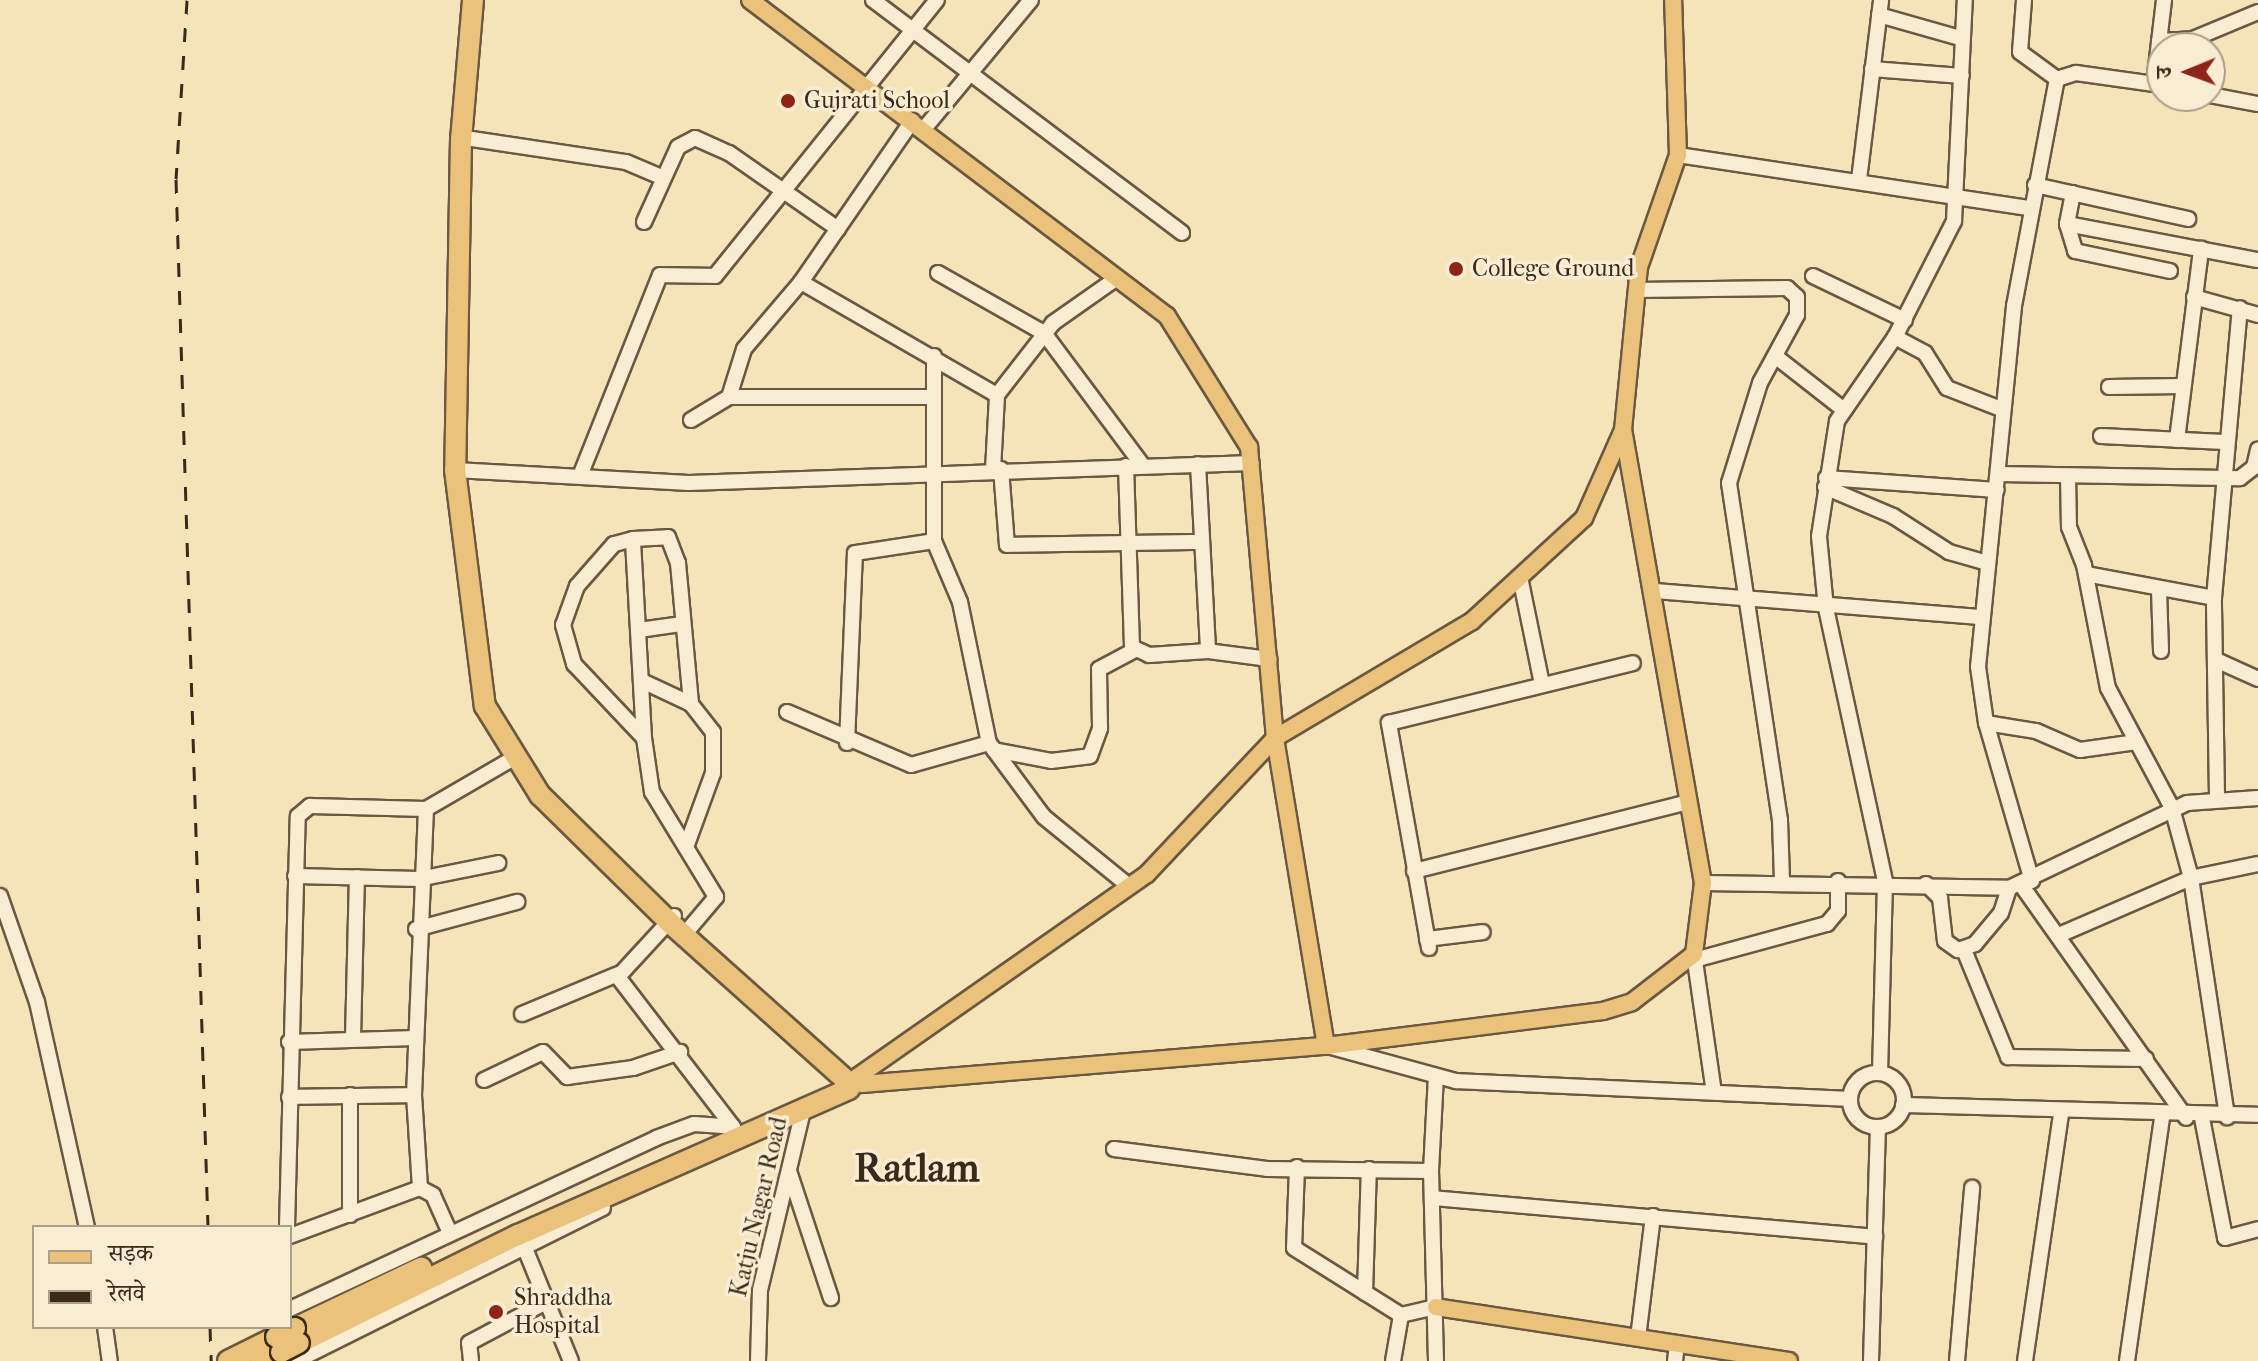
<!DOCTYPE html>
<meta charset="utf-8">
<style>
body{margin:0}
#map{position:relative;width:2258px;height:1361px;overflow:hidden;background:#f5e4b9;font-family:"IM FELL French Canon","Noto Serif Devanagari",serif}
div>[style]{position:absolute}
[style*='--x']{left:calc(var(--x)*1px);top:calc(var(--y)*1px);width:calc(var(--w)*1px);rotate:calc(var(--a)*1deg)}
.roads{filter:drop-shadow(2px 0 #6a5841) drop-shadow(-2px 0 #6a5841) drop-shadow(0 2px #6a5841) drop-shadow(0 -2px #6a5841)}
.minor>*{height:14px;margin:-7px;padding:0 7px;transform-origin:7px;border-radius:7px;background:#f8edd2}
.minor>.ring{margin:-7px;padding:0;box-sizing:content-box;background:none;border:14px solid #f8edd2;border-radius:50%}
.major>*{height:16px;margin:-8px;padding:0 8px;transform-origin:8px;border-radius:8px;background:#eac27c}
.highway>*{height:20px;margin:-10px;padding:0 10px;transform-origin:10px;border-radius:10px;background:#eac27c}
.rail>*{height:3px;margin-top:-1.5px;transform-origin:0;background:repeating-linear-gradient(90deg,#3b2919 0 14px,transparent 0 28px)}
.bridges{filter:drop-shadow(2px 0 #3b2919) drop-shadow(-2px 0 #3b2919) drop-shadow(0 2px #3b2919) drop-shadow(0 -2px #3b2919)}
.highway-bridge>*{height:20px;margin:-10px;padding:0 10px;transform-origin:10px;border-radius:10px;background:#eac27c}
.dots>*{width:22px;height:22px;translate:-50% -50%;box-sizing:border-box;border:4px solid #f8edd2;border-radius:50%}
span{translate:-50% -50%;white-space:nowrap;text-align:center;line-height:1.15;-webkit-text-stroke:7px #f8edd2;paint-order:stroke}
.poi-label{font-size:24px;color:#3b2919}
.left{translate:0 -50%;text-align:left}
.street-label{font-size:24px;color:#3b2919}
.town-label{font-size:40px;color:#3b2919;font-weight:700}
.legend{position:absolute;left:32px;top:1225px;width:260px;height:104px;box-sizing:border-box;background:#f8edd2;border:2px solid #ac9f88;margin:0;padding:10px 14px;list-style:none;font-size:24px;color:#3b2919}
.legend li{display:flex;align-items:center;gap:16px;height:40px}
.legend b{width:40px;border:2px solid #ac9f88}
.north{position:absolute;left:2146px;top:32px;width:80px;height:80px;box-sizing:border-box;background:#f8edd2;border:2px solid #ac9f88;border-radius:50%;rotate:269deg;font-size:22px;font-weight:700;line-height:32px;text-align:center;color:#3b2919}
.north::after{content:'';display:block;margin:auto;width:28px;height:36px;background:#8f2418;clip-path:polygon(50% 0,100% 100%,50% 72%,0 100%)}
</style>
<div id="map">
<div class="roads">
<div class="minor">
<div style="--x:873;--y:0;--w:387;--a:37"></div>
<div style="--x:2024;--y:0;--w:52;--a:94.4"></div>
<div style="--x:2020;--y:52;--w:46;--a:36.1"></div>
<div style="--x:1879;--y:15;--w:87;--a:15.9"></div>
<div style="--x:2159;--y:41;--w:34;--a:-3"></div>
<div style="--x:2193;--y:39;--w:70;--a:-22.6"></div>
<div style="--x:1872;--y:69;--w:90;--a:4.4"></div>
<div style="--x:2210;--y:95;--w:49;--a:10.6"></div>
<div style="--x:923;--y:130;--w:169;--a:-50.3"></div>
<div style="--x:472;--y:139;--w:156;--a:8.5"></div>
<div style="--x:626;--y:162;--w:39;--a:23"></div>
<div style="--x:1678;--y:155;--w:356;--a:8.6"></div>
<div style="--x:1859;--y:180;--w:181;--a:-83"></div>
<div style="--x:2035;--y:185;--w:157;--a:12.5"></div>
<div style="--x:2073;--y:193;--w:32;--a:101"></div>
<div style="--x:2067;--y:224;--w:28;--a:73"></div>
<div style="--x:2075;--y:251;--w:97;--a:11.9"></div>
<div style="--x:644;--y:222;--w:82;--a:-65.6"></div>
<div style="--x:678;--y:147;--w:19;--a:-28"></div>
<div style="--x:695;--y:138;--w:37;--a:24"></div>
<div style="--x:729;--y:153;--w:133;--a:34.9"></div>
<div style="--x:2067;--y:224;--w:194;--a:10.7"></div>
<div style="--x:938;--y:273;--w:122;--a:29.5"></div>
<div style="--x:1044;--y:333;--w:166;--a:53.3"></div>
<div style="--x:1813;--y:276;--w:102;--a:25.6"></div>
<div style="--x:801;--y:282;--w:226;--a:30"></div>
<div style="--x:1636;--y:290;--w:151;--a:-0.8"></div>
<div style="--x:1787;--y:288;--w:13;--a:42"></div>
<div style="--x:1797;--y:297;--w:18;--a:90"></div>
<div style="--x:1797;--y:315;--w:77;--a:118.6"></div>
<div style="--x:1760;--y:383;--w:105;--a:107.2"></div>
<div style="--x:1729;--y:483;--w:341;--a:81.4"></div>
<div style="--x:1780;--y:820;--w:61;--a:88.1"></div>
<div style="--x:2194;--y:297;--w:66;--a:15.7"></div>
<div style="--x:1895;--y:337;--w:34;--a:28"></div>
<div style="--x:1925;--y:353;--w:41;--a:57.8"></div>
<div style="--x:1947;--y:388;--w:58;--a:21.3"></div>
<div style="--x:934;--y:356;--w:185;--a:90"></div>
<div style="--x:934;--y:541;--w:66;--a:66.9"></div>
<div style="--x:960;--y:602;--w:144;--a:78.4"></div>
<div style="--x:989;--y:743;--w:92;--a:53.4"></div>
<div style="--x:1044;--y:817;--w:109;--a:39.1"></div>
<div style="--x:1775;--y:356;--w:88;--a:38"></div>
<div style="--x:2109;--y:387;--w:72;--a:-0.8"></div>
<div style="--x:729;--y:397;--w:50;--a:-72.6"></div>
<div style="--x:744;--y:349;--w:88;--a:-49.6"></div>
<div style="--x:801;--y:282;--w:196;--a:-55.4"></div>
<div style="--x:691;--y:420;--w:44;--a:-31.2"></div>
<div style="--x:729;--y:397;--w:201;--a:0"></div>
<div style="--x:2101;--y:436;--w:123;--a:2.8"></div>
<div style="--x:2177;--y:440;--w:193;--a:-82.8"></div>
<div style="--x:1198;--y:464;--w:187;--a:86.9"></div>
<div style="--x:1208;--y:651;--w:62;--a:7.5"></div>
<div style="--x:1126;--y:466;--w:181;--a:88.1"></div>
<div style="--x:1132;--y:647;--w:19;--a:25"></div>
<div style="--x:1149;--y:655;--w:59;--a:-3.9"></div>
<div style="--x:1001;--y:469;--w:76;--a:85.5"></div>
<div style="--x:1007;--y:545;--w:194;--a:-0.9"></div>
<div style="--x:455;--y:470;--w:234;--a:3.2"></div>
<div style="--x:689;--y:483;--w:563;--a:-2.03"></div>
<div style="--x:993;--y:470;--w:75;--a:-86.9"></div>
<div style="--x:997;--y:395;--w:91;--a:-52.1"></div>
<div style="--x:1053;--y:323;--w:78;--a:-35.1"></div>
<div style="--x:2000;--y:474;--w:240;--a:1"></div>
<div style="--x:2240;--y:478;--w:18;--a:-38"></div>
<div style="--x:2254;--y:467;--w:18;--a:-77"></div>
<div style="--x:580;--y:476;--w:216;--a:-68.3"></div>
<div style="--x:660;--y:275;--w:55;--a:1"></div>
<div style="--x:715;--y:276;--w:354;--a:-51.2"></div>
<div style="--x:2068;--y:476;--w:51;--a:88.9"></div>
<div style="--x:2069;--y:527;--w:41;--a:68.5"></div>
<div style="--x:2084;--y:565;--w:125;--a:79"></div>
<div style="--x:2108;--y:688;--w:136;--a:61.9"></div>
<div style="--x:2172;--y:808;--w:73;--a:74.8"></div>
<div style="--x:2191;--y:878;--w:242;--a:81.4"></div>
<div style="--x:1826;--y:478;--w:171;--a:4"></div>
<div style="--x:1825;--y:487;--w:74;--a:23.1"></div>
<div style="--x:1893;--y:516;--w:67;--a:32.7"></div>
<div style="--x:1949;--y:552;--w:40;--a:16"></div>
<div style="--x:633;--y:539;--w:35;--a:-3"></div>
<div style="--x:668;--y:537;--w:28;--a:69"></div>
<div style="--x:678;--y:563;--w:142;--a:84.7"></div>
<div style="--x:691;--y:704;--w:36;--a:52"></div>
<div style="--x:713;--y:732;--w:41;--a:90"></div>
<div style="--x:713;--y:773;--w:79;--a:110"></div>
<div style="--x:2086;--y:574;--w:130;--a:10.6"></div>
<div style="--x:1520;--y:577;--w:109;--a:78.4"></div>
<div style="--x:2159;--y:590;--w:61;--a:88.1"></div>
<div style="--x:1656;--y:591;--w:324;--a:4.6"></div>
<div style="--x:639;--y:630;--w:42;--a:-8.1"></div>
<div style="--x:2216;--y:660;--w:46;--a:24.3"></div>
<div style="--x:642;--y:681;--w:54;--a:25.1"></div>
<div style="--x:787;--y:712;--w:135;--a:23.1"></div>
<div style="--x:911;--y:765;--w:81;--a:-15.8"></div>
<div style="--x:1986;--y:723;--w:51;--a:9.1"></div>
<div style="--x:2036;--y:731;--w:48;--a:23.4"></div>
<div style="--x:2080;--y:750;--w:57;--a:-8.1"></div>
<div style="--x:644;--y:738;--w:199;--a:-93.2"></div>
<div style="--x:633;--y:539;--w:20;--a:165"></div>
<div style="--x:614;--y:544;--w:56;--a:131.4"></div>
<div style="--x:577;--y:586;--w:41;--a:109.7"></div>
<div style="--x:563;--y:625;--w:41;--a:74.2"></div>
<div style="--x:574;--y:664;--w:102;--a:46.6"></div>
<div style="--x:644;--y:738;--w:55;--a:81.6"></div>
<div style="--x:652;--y:792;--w:123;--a:58.6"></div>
<div style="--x:716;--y:897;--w:42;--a:130.2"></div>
<div style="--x:847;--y:743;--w:190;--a:-87.6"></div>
<div style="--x:855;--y:553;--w:80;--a:-8.6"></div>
<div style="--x:994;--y:750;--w:58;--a:10.9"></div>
<div style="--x:1051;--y:761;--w:39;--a:-7"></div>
<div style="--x:1090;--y:756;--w:30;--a:-70"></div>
<div style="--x:1100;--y:728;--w:59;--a:-91"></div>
<div style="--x:1099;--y:669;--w:40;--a:-28"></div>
<div style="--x:2217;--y:797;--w:199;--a:-90.9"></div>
<div style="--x:2214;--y:598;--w:291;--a:-84.9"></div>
<div style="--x:1414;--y:871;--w:278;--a:-14.1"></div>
<div style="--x:295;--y:876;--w:124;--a:1.4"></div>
<div style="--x:419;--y:879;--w:81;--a:-11.4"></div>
<div style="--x:2032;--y:881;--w:165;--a:-106.2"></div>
<div style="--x:1986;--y:723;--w:57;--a:-98.1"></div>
<div style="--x:1978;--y:667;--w:363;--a:-84.3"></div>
<div style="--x:2014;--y:306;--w:231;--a:-79.3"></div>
<div style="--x:2057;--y:79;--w:20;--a:-18"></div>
<div style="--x:2076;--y:73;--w:79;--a:8"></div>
<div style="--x:2154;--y:84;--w:85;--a:-83.2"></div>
<div style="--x:1703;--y:883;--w:306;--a:0.9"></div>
<div style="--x:2009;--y:888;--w:197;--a:-25.5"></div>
<div style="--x:2187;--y:803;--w:71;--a:-4"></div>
<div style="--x:1926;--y:884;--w:20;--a:45"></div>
<div style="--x:1940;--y:898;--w:43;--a:83.4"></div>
<div style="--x:1945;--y:941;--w:16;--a:35"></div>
<div style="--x:1958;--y:950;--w:18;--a:-19"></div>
<div style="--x:1975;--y:944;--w:40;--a:-50"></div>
<div style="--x:2001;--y:913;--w:26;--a:-72"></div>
<div style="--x:2022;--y:886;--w:284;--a:54.7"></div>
<div style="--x:0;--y:896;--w:112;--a:70.8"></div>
<div style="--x:37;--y:1002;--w:230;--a:77.5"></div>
<div style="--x:674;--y:916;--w:83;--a:132.6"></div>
<div style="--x:618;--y:977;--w:189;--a:52.5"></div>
<div style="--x:416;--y:929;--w:105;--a:-15"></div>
<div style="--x:2059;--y:935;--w:144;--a:-23.4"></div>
<div style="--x:2191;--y:878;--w:68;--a:-11.8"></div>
<div style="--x:1427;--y:939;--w:56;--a:-7.1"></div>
<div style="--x:1429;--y:948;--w:229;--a:-100.1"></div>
<div style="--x:1389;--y:723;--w:251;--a:-13.8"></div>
<div style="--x:1964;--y:950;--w:116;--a:67.6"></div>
<div style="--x:2008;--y:1057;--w:138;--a:0.8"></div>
<div style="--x:1694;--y:954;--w:139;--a:81.8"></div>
<div style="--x:1698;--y:959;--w:134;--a:-15.2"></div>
<div style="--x:1827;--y:924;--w:17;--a:-50"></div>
<div style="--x:1838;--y:911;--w:30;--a:-90"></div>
<div style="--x:522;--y:1014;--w:104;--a:-22.6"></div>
<div style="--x:353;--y:1038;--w:161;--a:-88.6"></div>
<div style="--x:289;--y:1042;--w:126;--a:-1.8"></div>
<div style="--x:1328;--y:1046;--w:133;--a:15.3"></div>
<div style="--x:1456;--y:1081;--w:394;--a:2.6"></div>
<div style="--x:1880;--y:1073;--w:192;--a:-88.5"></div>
<div style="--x:1885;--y:881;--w:279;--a:-102.2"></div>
<div style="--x:1826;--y:608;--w:72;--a:-95.6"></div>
<div style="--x:1819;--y:536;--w:116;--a:-81.1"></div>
<div style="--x:1837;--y:421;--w:102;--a:-55.4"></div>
<div style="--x:1895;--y:337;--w:130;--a:-63"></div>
<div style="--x:1954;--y:221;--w:221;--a:-87.2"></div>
<div class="ring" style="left:1850px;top:1073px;width:40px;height:40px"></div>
<div style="--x:484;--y:1080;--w:65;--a:-25.4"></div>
<div style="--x:543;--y:1052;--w:35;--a:46"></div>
<div style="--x:567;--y:1077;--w:67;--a:-7.8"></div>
<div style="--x:633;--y:1068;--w:50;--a:-18.8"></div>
<div style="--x:414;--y:1095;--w:93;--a:86.3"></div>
<div style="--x:289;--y:1097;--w:125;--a:-0.9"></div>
<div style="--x:414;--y:1095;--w:286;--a:-87.6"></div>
<div style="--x:1903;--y:1105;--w:355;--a:1.6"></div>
<div style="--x:2202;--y:1118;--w:122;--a:79.1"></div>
<div style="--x:2225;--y:1238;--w:34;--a:-15"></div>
<div style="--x:1114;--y:1149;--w:154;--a:7.4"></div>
<div style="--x:1267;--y:1169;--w:164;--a:0.7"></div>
<div style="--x:1297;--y:1167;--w:81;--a:92.1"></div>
<div style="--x:1294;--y:1248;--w:126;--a:32.1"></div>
<div style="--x:789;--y:1171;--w:134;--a:71.7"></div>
<div style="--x:1432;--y:1198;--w:445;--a:5"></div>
<div style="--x:350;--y:1215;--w:120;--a:-90"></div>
<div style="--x:287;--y:1227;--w:411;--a:-88.5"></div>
<div style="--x:298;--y:816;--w:16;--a:-40"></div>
<div style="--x:310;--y:806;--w:116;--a:1.5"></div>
<div style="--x:426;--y:809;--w:99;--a:-30.2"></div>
<div style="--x:290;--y:1236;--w:139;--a:-20.3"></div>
<div style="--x:420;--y:1188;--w:15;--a:28"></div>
<div style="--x:433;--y:1195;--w:42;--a:65.9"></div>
<div style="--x:524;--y:1246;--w:124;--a:67.8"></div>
<div style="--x:1365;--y:1293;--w:124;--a:-88.2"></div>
<div style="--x:290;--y:1309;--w:404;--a:-25"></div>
<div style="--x:656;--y:1138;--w:40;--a:-20.2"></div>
<div style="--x:694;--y:1124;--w:39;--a:4"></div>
<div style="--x:105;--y:1327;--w:34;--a:82"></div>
<div style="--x:1638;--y:1338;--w:123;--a:-83"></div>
<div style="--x:296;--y:1361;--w:343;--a:-26.5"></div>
<div style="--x:471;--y:1361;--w:18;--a:-96"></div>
<div style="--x:469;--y:1343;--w:87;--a:-28"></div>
<div style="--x:758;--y:1361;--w:71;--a:-88.4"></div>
<div style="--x:760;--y:1290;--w:184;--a:-76.5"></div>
<div style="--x:1393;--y:1361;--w:47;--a:-80.1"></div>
<div style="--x:1401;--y:1315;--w:36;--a:-13"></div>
<div style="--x:1436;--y:1361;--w:190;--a:-91.5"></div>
<div style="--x:1431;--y:1171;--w:95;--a:-87"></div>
<div style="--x:1675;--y:1361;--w:17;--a:-83"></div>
<div style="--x:1871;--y:1361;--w:234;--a:-88.3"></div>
<div style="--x:1957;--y:1361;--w:174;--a:-85"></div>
<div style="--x:2025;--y:1361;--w:251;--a:-81.7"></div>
<div style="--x:2127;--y:1361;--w:246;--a:-81.8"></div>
</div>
<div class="major">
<div style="--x:750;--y:0;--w:523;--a:37.15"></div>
<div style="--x:1167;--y:316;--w:155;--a:58"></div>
<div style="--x:1249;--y:447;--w:292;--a:84.9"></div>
<div style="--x:1275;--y:738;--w:312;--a:80.6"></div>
<div style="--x:857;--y:1077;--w:354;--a:-35"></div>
<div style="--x:1147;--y:874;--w:187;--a:-46.7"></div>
<div style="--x:1275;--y:738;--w:229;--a:-30.7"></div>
<div style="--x:1472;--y:621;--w:152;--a:-42.6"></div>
<div style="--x:1584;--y:518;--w:96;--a:-66.1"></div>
<div style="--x:1623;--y:430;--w:164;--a:-84.4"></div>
<div style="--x:1639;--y:267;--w:119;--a:-70.8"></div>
<div style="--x:1678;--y:155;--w:155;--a:-91.8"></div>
<div style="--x:861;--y:1084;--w:467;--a:-4.7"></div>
<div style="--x:1326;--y:1046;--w:279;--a:-7.2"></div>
<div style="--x:1603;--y:1011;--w:30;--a:-17"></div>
<div style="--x:1632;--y:1002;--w:78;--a:-37.7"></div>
<div style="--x:1694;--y:954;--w:72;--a:-82.8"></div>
<div style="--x:1703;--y:883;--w:460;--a:-100"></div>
<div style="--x:1436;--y:1307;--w:357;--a:8.7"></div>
</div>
<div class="highway">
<div style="--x:473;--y:0;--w:140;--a:94.9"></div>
<div style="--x:461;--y:139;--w:331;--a:91"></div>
<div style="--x:455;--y:470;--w:238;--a:82.8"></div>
<div style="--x:485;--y:706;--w:105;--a:58.3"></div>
<div style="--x:540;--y:795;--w:180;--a:44.5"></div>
<div style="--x:668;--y:921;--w:239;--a:41.8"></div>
<div style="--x:295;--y:1328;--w:140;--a:-25.5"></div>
<div style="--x:299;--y:1343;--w:244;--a:-26.3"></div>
<div style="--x:518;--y:1235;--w:362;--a:-23.8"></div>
<div style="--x:228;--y:1361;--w:54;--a:-26.6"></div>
<div style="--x:261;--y:1361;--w:22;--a:-24"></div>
</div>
</div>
<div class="rail">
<div style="--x:187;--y:0;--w:179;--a:93.5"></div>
<div style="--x:176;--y:179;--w:1048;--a:88.25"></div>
<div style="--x:210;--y:1327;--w:34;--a:88"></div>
</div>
<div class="bridges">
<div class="highway-bridge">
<div style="--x:276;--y:1337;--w:21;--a:-25"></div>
<div style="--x:281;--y:1352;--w:20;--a:-27"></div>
</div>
</div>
<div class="dots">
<div style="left:788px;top:101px;background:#8f2418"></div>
<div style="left:1456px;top:269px;background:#8f2418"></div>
<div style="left:496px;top:1312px;background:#8f2418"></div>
</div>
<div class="poi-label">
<span class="left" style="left:804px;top:101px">Gujrati School</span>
<span class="left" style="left:1472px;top:269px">College Ground</span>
<span class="left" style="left:514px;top:1312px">Shraddha<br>Hospital</span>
</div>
<div class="street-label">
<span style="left:759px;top:1207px;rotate:-77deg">Katju Nagar Road</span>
</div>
<div class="town-label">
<span style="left:917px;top:1168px">Ratlam</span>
</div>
<ul class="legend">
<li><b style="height:10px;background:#eac27c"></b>सड़क</li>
<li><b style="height:10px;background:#3b2919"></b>रेलवे</li>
</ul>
<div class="north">उ</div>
</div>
